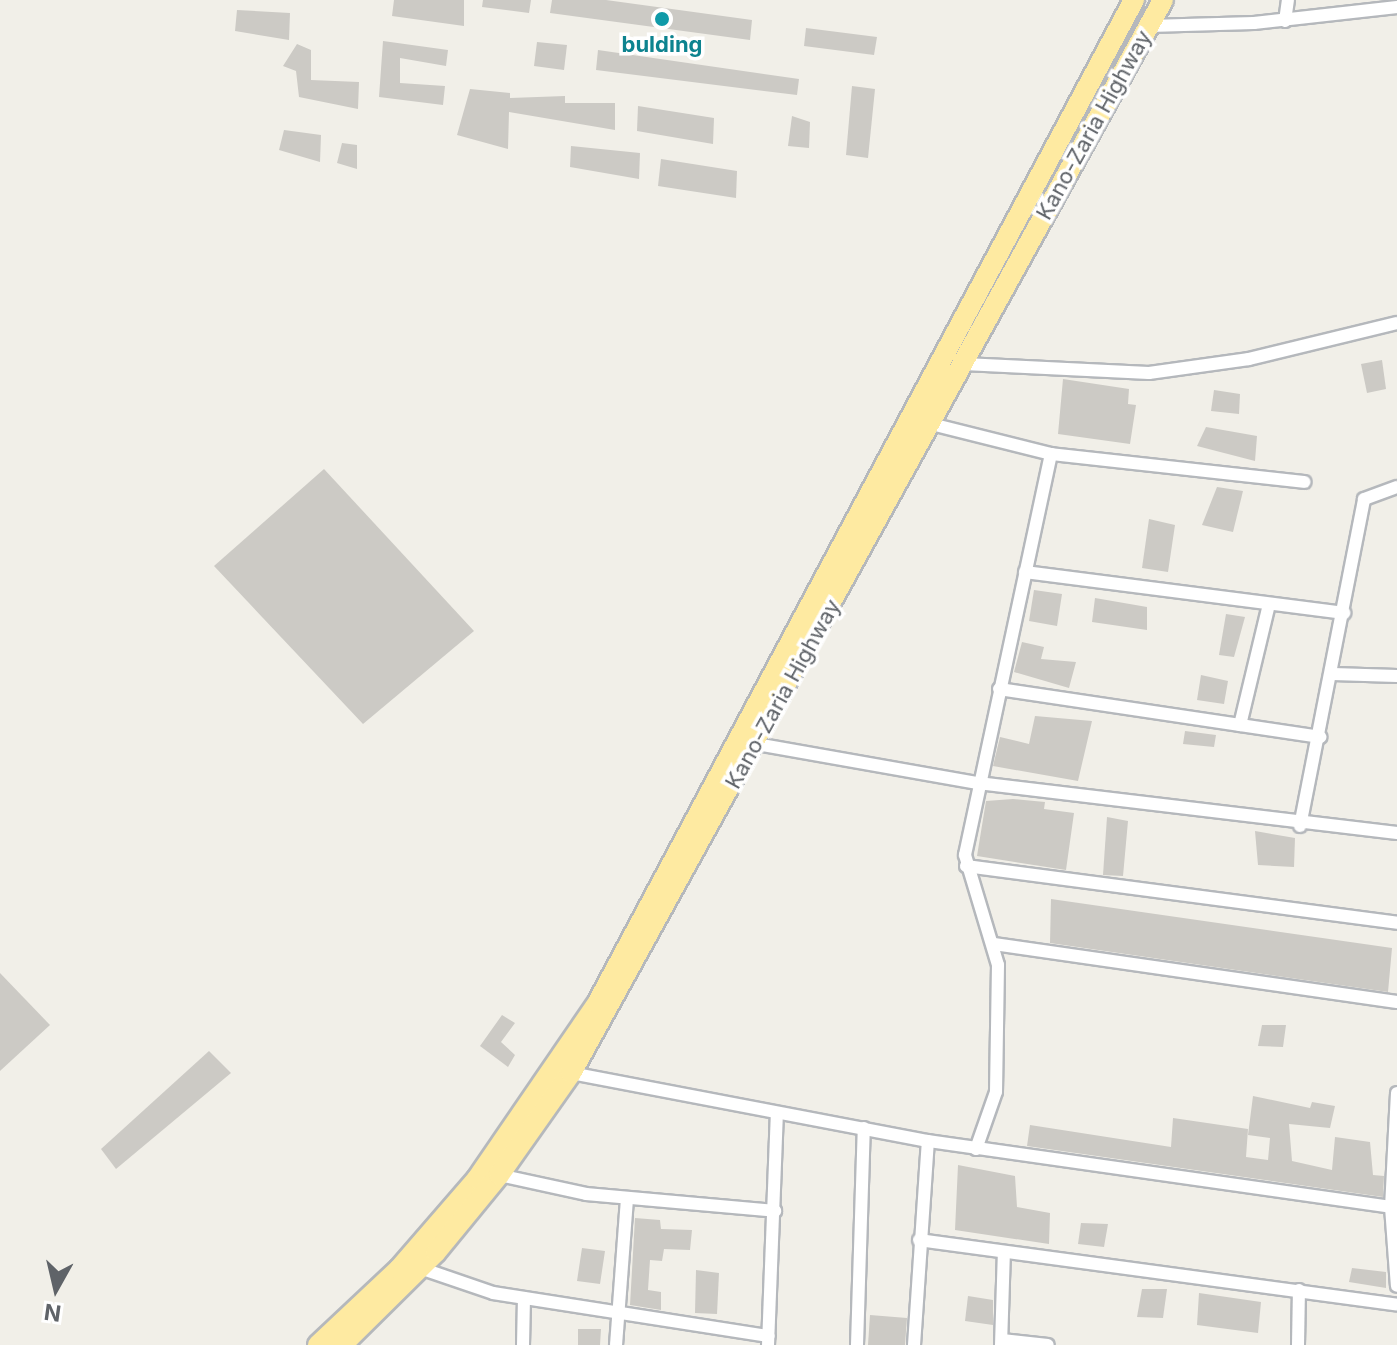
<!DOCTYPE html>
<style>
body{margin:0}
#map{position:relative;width:1397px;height:1345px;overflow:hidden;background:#f1efe8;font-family:Inter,sans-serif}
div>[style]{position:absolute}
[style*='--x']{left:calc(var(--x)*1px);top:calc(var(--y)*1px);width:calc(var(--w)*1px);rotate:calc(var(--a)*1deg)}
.building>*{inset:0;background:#cccac5}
.roads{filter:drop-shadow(2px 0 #b5b8bc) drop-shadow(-2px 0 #b5b8bc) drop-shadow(0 2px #b5b8bc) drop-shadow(0 -2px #b5b8bc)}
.minor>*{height:12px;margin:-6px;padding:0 6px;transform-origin:6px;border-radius:6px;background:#fff}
.trunk>*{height:20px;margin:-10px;padding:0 10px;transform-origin:10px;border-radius:10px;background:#feeaa1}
.dots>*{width:22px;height:22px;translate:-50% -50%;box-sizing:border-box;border:4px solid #fff;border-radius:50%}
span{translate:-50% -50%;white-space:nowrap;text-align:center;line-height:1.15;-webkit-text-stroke:7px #fff;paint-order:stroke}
.culture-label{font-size:22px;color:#0d838f;font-weight:700}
.street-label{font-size:22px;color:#5f6368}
.north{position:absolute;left:16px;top:1249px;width:80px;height:80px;-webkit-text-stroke:6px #fff;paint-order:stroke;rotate:188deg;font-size:22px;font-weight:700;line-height:32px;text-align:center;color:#5f6368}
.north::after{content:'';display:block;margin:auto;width:28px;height:36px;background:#5f6368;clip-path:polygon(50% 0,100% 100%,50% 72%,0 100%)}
</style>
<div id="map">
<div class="building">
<div style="clip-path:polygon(394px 0,464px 0,464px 26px,392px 16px)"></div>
<div style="clip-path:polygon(483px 0,531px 0,529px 13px,482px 7px)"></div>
<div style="clip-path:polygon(552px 0,606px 0,752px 20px,750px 40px,550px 13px)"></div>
<div style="clip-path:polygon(237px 10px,290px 13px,289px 40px,235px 31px)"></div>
<div style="clip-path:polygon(806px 28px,877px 37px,874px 55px,804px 46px)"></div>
<div style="clip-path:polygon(383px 41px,448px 50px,446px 66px,400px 58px,400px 83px,445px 86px,443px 105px,379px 97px)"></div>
<div style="clip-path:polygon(537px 42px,567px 45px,564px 70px,534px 66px)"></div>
<div style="clip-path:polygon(297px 44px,311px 50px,311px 80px,359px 82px,358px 109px,299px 97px,296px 71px,283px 66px)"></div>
<div style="clip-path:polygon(598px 50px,799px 79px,797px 95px,596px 70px)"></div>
<div style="clip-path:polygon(852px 86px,875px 89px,868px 158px,846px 155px)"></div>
<div style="clip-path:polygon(470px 89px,510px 93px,510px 98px,565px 96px,565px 103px,615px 103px,615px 130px,509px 112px,508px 149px,457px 135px)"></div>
<div style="clip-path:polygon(638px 106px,714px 118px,713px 144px,637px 131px)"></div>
<div style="clip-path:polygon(792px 116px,810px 122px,809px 148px,788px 146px)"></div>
<div style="clip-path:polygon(284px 130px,321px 135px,320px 162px,279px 150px)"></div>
<div style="clip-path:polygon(342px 143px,357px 145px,357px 169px,337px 163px)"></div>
<div style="clip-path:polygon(571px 146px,640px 153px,639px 179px,570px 167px)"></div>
<div style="clip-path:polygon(661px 159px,737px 171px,736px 198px,658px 186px)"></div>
<div style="clip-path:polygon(1382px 360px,1386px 389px,1367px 393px,1361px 364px)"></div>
<div style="clip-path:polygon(1063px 379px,1129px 389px,1128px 404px,1136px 405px,1130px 444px,1058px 434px)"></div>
<div style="clip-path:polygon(1214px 390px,1240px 394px,1239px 414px,1211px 411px)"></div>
<div style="clip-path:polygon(1206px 427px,1257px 436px,1255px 461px,1197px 446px)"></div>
<div style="clip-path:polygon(324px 469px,474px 631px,363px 724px,214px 566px)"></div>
<div style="clip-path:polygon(1217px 487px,1243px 491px,1233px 532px,1202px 525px)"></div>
<div style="clip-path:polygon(1149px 519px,1175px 525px,1168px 572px,1142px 568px)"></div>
<div style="clip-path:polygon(1034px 590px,1062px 594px,1057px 626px,1029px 621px)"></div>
<div style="clip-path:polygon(1095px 598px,1147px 607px,1147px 630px,1092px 622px)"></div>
<div style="clip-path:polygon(1226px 614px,1245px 617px,1234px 657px,1219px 655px)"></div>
<div style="clip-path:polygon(1022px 642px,1044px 647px,1041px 659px,1076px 662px,1069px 688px,1014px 672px)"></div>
<div style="clip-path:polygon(1201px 675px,1228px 681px,1224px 704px,1197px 700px)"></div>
<div style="clip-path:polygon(1035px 716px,1092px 721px,1078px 781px,993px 766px,1000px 737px,1029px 744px)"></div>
<div style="clip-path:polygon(1185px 731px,1216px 735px,1214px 747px,1183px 744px)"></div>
<div style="clip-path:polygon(1013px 799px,1045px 802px,1044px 809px,1074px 813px,1066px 870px,977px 856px,986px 801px)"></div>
<div style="clip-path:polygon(1107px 817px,1128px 821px,1123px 876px,1103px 875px)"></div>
<div style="clip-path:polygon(1255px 831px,1295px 838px,1294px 867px,1258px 865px)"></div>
<div style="clip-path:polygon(1051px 899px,1392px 948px,1388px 992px,1050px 943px)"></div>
<div style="clip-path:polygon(0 973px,50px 1025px,0 1071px)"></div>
<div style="clip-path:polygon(502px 1015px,515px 1023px,501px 1042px,515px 1055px,508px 1067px,480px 1046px)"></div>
<div style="clip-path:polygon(1262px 1025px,1286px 1025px,1283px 1047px,1258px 1046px)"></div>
<div style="clip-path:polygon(209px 1051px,231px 1073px,116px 1169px,101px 1149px)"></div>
<div style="clip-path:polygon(1253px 1096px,1310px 1108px,1312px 1102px,1335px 1106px,1330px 1128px,1289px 1124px,1292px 1161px,1332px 1170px,1335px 1137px,1370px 1142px,1373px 1175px,1384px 1176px,1383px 1197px,1027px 1146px,1030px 1125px,1171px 1147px,1173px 1118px,1248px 1129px,1246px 1157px,1268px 1160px,1270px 1138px,1248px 1135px)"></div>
<div style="clip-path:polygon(958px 1165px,1015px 1176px,1017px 1207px,1050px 1213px,1049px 1244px,955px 1230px)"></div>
<div style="clip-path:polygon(635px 1218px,660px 1220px,661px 1229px,692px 1230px,690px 1250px,664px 1249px,662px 1261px,650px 1260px,648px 1290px,661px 1292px,661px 1310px,630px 1305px)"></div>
<div style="clip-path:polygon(1081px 1223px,1108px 1224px,1104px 1247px,1078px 1244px)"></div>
<div style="clip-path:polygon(582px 1248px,605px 1251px,600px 1284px,577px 1281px)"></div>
<div style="clip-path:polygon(1352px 1268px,1386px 1272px,1386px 1288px,1349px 1282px)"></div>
<div style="clip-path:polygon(696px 1270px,719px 1273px,717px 1314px,695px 1313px)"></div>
<div style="clip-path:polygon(1142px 1289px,1167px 1289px,1163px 1318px,1137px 1317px)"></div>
<div style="clip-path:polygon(1199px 1293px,1261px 1302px,1258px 1333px,1197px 1325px)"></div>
<div style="clip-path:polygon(968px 1296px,993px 1300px,993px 1325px,965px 1321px)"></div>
<div style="clip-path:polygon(870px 1315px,907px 1318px,905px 1345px,868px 1345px)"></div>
<div style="clip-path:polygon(578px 1329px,601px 1329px,600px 1345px,578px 1345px)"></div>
</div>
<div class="roads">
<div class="minor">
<div style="--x:1285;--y:21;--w:21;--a:-82"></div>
<div style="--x:1149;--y:26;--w:105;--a:-1.6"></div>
<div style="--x:1254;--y:23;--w:144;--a:-6.4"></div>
<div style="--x:964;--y:364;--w:185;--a:2.8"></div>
<div style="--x:1149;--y:373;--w:101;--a:-8"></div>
<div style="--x:1249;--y:359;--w:152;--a:-13.7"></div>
<div style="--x:931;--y:424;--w:124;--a:14"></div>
<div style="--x:1051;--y:454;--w:255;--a:6.3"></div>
<div style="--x:1025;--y:572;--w:322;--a:7.3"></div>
<div style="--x:1333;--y:674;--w:64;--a:1.8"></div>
<div style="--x:999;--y:689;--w:325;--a:8.5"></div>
<div style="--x:1240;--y:725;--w:124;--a:-76.5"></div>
<div style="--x:756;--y:744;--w:225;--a:10"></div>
<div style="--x:978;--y:783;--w:422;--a:6.8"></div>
<div style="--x:1300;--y:826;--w:333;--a:-78.9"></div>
<div style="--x:1364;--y:499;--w:35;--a:-20"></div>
<div style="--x:966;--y:866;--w:435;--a:7.5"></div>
<div style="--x:994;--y:944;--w:407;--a:8.2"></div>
<div style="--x:571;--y:1073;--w:363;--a:10.8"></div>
<div style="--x:928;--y:1141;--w:474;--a:8.1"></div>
<div style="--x:1397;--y:1093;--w:114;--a:93"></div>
<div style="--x:1391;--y:1207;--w:79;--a:85.7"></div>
<div style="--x:976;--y:1149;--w:60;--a:-70.7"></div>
<div style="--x:996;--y:1092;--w:127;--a:-89.1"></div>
<div style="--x:998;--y:965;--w:115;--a:-106.7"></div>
<div style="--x:965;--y:855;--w:410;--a:-77.9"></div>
<div style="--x:499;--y:1175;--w:89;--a:12.3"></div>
<div style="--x:586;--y:1194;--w:190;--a:5.1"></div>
<div style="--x:919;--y:1240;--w:482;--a:7.7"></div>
<div style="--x:420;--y:1268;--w:77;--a:18.9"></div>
<div style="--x:493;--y:1293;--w:279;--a:8.9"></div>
<div style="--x:1002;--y:1340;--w:46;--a:6.2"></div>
<div style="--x:523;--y:1345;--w:47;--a:-88.8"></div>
<div style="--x:616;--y:1345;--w:147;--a:-85.7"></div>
<div style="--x:768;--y:1345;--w:231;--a:-87.8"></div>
<div style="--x:857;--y:1345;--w:217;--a:-88.2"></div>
<div style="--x:914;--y:1345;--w:204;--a:-86.1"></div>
<div style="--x:1001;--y:1345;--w:93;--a:-88.2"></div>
<div style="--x:1298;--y:1345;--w:55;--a:-89"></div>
</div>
<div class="trunk">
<div style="--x:318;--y:1345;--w:111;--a:-43.2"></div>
<div style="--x:399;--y:1269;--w:119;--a:-49.1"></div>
<div style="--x:477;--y:1179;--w:212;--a:-55.6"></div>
<div style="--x:597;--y:1004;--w:1139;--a:-61.86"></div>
<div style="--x:342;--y:1345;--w:132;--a:-44.7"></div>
<div style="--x:436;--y:1252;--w:99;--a:-50.7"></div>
<div style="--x:499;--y:1175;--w:125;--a:-54.8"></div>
<div style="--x:571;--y:1073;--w:1225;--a:-61.11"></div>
</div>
</div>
<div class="dots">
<div style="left:662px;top:19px;background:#0f9aa8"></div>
</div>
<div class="culture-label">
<span style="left:662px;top:45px">bulding</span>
</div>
<div class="street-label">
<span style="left:1094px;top:125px;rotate:-61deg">Kano-Zaria Highway</span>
<span style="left:783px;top:694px;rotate:-61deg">Kano-Zaria Highway</span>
</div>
<div class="north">N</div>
</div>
